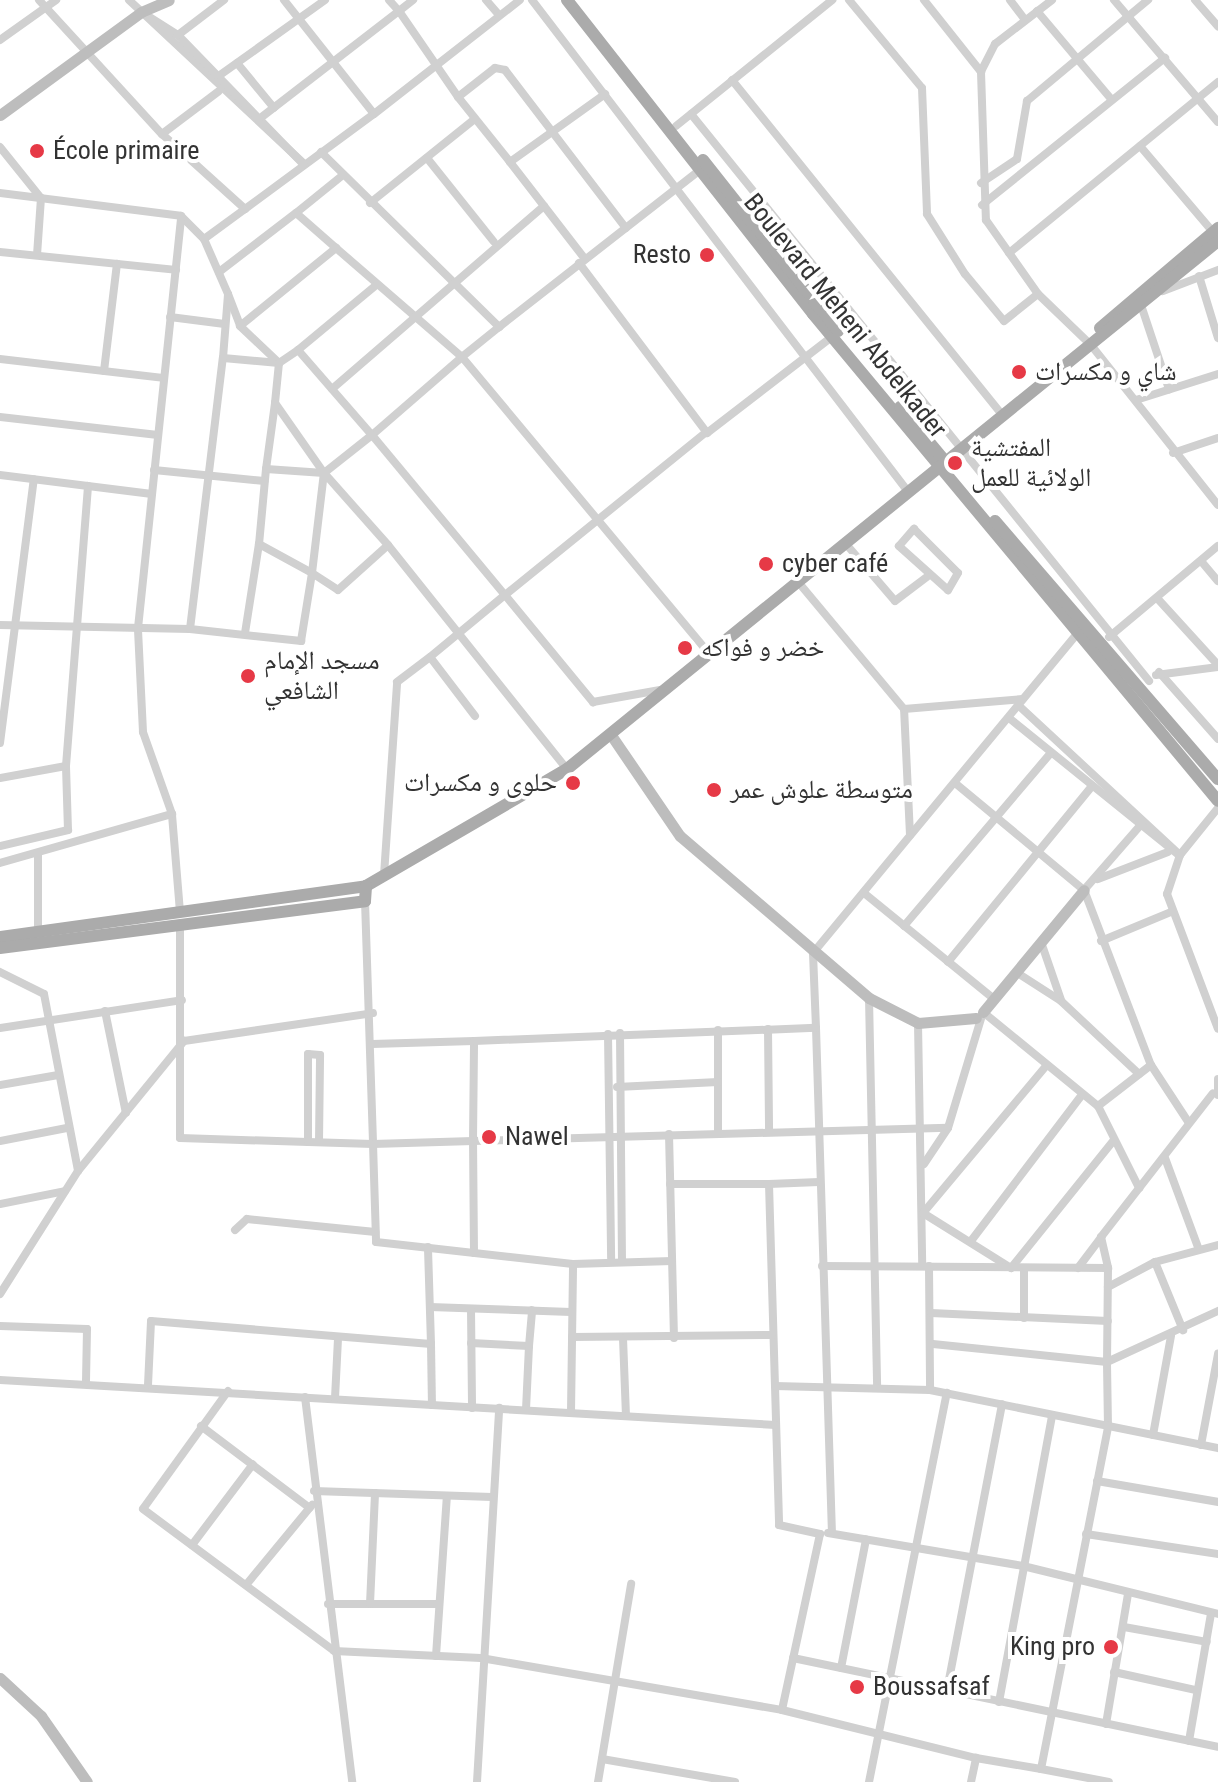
<!DOCTYPE html>
<meta charset="utf-8">
<style>
body{margin:0}
#map{position:relative;width:1218px;height:1782px;overflow:hidden;background:#fff;font-family:"Roboto Condensed","Noto Naskh Arabic",sans-serif}
div>[style]{position:absolute}
[style*='--x']{left:calc(var(--x)*1px);top:calc(var(--y)*1px);width:calc(var(--w)*1px);rotate:calc(var(--a)*1deg)}
.street>*{height:8px;margin:-4px;padding:0 4px;transform-origin:4px;border-radius:4px;background:#d0d0d0}
.secondary>*{height:11px;margin:-5.5px;padding:0 5.5px;transform-origin:5.5px;border-radius:5.5px;background:#bdbdbd}
.primary>*{height:12px;margin:-6px;padding:0 6px;transform-origin:6px;border-radius:6px;background:#ababab}
.dots>*{width:22px;height:22px;translate:-50% -50%;box-sizing:border-box;border:4px solid #fff;border-radius:50%}
span{translate:-50% -50%;white-space:nowrap;text-align:center;line-height:1.15;-webkit-text-stroke:8px #fff;paint-order:stroke}
.poi-label{font-size:26px;color:#333}
.left{translate:0 -50%;text-align:left}
.right{translate:-100% -50%;text-align:right}
.street-label{font-size:26px;color:#333}
</style>
<div id="map">
<div class="street">
<div style="--x:39;--y:0;--w:182;--a:47.5"></div>
<div style="--x:162;--y:134;--w:112;--a:42.1"></div>
<div style="--x:245;--y:209;--w:160;--a:-36.4"></div>
<div style="--x:129;--y:0;--w:240;--a:43.1"></div>
<div style="--x:284;--y:0;--w:145;--a:51.7"></div>
<div style="--x:374;--y:114;--w:185;--a:-38"></div>
<div style="--x:389;--y:0;--w:15;--a:48"></div>
<div style="--x:399;--y:11;--w:18;--a:-38"></div>
<div style="--x:486;--y:0;--w:20;--a:49"></div>
<div style="--x:532;--y:0;--w:621;--a:52.59"></div>
<div style="--x:849;--y:0;--w:114;--a:50.3"></div>
<div style="--x:922;--y:88;--w:126;--a:87.7"></div>
<div style="--x:927;--y:214;--w:71;--a:57.7"></div>
<div style="--x:965;--y:274;--w:61;--a:50.3"></div>
<div style="--x:1004;--y:321;--w:43;--a:-38.5"></div>
<div style="--x:924;--y:0;--w:92;--a:51.6"></div>
<div style="--x:1010;--y:0;--w:25;--a:53"></div>
<div style="--x:1052;--y:0;--w:72;--a:142.3"></div>
<div style="--x:995;--y:44;--w:31;--a:117"></div>
<div style="--x:981;--y:72;--w:148;--a:88.1"></div>
<div style="--x:986;--y:220;--w:90;--a:54.9"></div>
<div style="--x:1038;--y:294;--w:74;--a:43.9"></div>
<div style="--x:1091;--y:345;--w:204;--a:51.6"></div>
<div style="--x:1114;--y:0;--w:160;--a:49.6"></div>
<div style="--x:1195;--y:0;--w:35;--a:49"></div>
<div style="--x:1037;--y:11;--w:116;--a:49.9"></div>
<div style="--x:143;--y:13;--w:41;--a:32.2"></div>
<div style="--x:178;--y:35;--w:180;--a:45.9"></div>
<div style="--x:178;--y:35;--w:58;--a:-37.3"></div>
<div style="--x:0;--y:40;--w:69;--a:-35.5"></div>
<div style="--x:237;--y:63;--w:58;--a:50.6"></div>
<div style="--x:220;--y:75;--w:129;--a:-35.5"></div>
<div style="--x:732;--y:80;--w:433;--a:51.1"></div>
<div style="--x:458;--y:97;--w:83;--a:51.3"></div>
<div style="--x:691;--y:114;--w:729;--a:51.07"></div>
<div style="--x:263;--y:116;--w:172;--a:-37.7"></div>
<div style="--x:399;--y:11;--w:104;--a:55.5"></div>
<div style="--x:458;--y:97;--w:47;--a:-38.1"></div>
<div style="--x:495;--y:68;--w:10;--a:11"></div>
<div style="--x:505;--y:70;--w:199;--a:52.6"></div>
<div style="--x:676;--y:126;--w:201;--a:-38.9"></div>
<div style="--x:162;--y:134;--w:71;--a:-37"></div>
<div style="--x:1140;--y:146;--w:113;--a:49.7"></div>
<div style="--x:0;--y:147;--w:65;--a:51.2"></div>
<div style="--x:41;--y:198;--w:57;--a:94"></div>
<div style="--x:321;--y:152;--w:250;--a:44.5"></div>
<div style="--x:499;--y:327;--w:255;--a:-38"></div>
<div style="--x:427;--y:158;--w:107;--a:51.4"></div>
<div style="--x:981;--y:183;--w:43;--a:-33.7"></div>
<div style="--x:1017;--y:159;--w:59;--a:-80.2"></div>
<div style="--x:1027;--y:101;--w:158;--a:-39.9"></div>
<div style="--x:0;--y:193;--w:182;--a:7.2"></div>
<div style="--x:181;--y:216;--w:33;--a:45"></div>
<div style="--x:204;--y:239;--w:51;--a:-36.2"></div>
<div style="--x:370;--y:203;--w:134;--a:-38.7"></div>
<div style="--x:982;--y:205;--w:235;--a:-38.8"></div>
<div style="--x:544;--y:206;--w:67;--a:52.3"></div>
<div style="--x:204;--y:239;--w:60;--a:66.4"></div>
<div style="--x:228;--y:294;--w:34;--a:69"></div>
<div style="--x:240;--y:326;--w:54;--a:43.5"></div>
<div style="--x:279;--y:363;--w:56;--a:-174.9"></div>
<div style="--x:223;--y:358;--w:64;--a:-85.5"></div>
<div style="--x:336;--y:248;--w:53;--a:-138.8"></div>
<div style="--x:296;--y:213;--w:60;--a:-39"></div>
<div style="--x:0;--y:252;--w:177;--a:5.8"></div>
<div style="--x:1009;--y:253;--w:270;--a:-39.3"></div>
<div style="--x:579;--y:263;--w:213;--a:53"></div>
<div style="--x:707;--y:433;--w:159;--a:-37.6"></div>
<div style="--x:219;--y:272;--w:97;--a:-37.5"></div>
<div style="--x:1199;--y:276;--w:65;--a:73"></div>
<div style="--x:1163;--y:291;--w:59;--a:-20.9"></div>
<div style="--x:1141;--y:305;--w:89;--a:71.6"></div>
<div style="--x:170;--y:317;--w:55;--a:7.3"></div>
<div style="--x:240;--y:326;--w:124;--a:-39.1"></div>
<div style="--x:336;--y:248;--w:167;--a:40.9"></div>
<div style="--x:462;--y:357;--w:119;--a:139.1"></div>
<div style="--x:372;--y:435;--w:208;--a:50.3"></div>
<div style="--x:505;--y:595;--w:259;--a:-39"></div>
<div style="--x:499;--y:327;--w:48;--a:141"></div>
<div style="--x:462;--y:357;--w:389;--a:50.2"></div>
<div style="--x:298;--y:350;--w:113;--a:49"></div>
<div style="--x:372;--y:435;--w:61;--a:141.6"></div>
<div style="--x:324;--y:473;--w:85;--a:-125"></div>
<div style="--x:275;--y:403;--w:40;--a:-84.3"></div>
<div style="--x:279;--y:363;--w:23;--a:-34"></div>
<div style="--x:298;--y:350;--w:99;--a:-39.7"></div>
<div style="--x:0;--y:359;--w:164;--a:6.6"></div>
<div style="--x:104;--y:371;--w:108;--a:-83.1"></div>
<div style="--x:332;--y:389;--w:280;--a:-40.8"></div>
<div style="--x:544;--y:206;--w:56;--a:-127.7"></div>
<div style="--x:510;--y:162;--w:117;--a:-35.6"></div>
<div style="--x:1136;--y:400;--w:86;--a:-17.6"></div>
<div style="--x:0;--y:417;--w:159;--a:6.5"></div>
<div style="--x:1173;--y:453;--w:47;--a:-18.4"></div>
<div style="--x:266;--y:469;--w:75;--a:95.3"></div>
<div style="--x:259;--y:544;--w:60;--a:28.7"></div>
<div style="--x:312;--y:573;--w:101;--a:-83.2"></div>
<div style="--x:154;--y:470;--w:111;--a:5.7"></div>
<div style="--x:0;--y:475;--w:153;--a:7.1"></div>
<div style="--x:914;--y:529;--w:62;--a:45"></div>
<div style="--x:958;--y:573;--w:20;--a:120"></div>
<div style="--x:948;--y:590;--w:66;--a:-138.1"></div>
<div style="--x:899;--y:546;--w:23;--a:-49"></div>
<div style="--x:846;--y:544;--w:75;--a:49.3"></div>
<div style="--x:895;--y:601;--w:40;--a:-37"></div>
<div style="--x:388;--y:545;--w:287;--a:51.4"></div>
<div style="--x:1201;--y:561;--w:26;--a:50"></div>
<div style="--x:799;--y:583;--w:164;--a:50.2"></div>
<div style="--x:1157;--y:598;--w:91;--a:47.7"></div>
<div style="--x:0;--y:625;--w:190;--a:1.2"></div>
<div style="--x:190;--y:629;--w:112;--a:6.2"></div>
<div style="--x:301;--y:641;--w:69;--a:-80.8"></div>
<div style="--x:312;--y:573;--w:31;--a:33"></div>
<div style="--x:338;--y:590;--w:67;--a:-42"></div>
<div style="--x:388;--y:545;--w:96;--a:-131.6"></div>
<div style="--x:324;--y:473;--w:58;--a:-176.1"></div>
<div style="--x:266;--y:469;--w:67;--a:-82.2"></div>
<div style="--x:190;--y:629;--w:273;--a:-83.1"></div>
<div style="--x:245;--y:633;--w:90;--a:-81.1"></div>
<div style="--x:1109;--y:637;--w:142;--a:-39.9"></div>
<div style="--x:1159;--y:672;--w:89;--a:48.6"></div>
<div style="--x:1156;--y:675;--w:63;--a:-7.4"></div>
<div style="--x:1018;--y:705;--w:221;--a:42.8"></div>
<div style="--x:475;--y:716;--w:74;--a:-127.3"></div>
<div style="--x:430;--y:657;--w:97;--a:-39.6"></div>
<div style="--x:505;--y:595;--w:139;--a:50.6"></div>
<div style="--x:593;--y:702;--w:68;--a:-10.2"></div>
<div style="--x:1009;--y:718;--w:218;--a:38.9"></div>
<div style="--x:0;--y:743;--w:266;--a:-82.7"></div>
<div style="--x:0;--y:778;--w:67;--a:-10.3"></div>
<div style="--x:955;--y:783;--w:168;--a:39.7"></div>
<div style="--x:1084;--y:890;--w:187;--a:69.1"></div>
<div style="--x:1218;--y:808;--w:60;--a:129"></div>
<div style="--x:1180;--y:855;--w:41;--a:108.4"></div>
<div style="--x:1167;--y:894;--w:144;--a:69.3"></div>
<div style="--x:910;--y:835;--w:126;--a:-92.7"></div>
<div style="--x:904;--y:709;--w:119;--a:-4.8"></div>
<div style="--x:0;--y:846;--w:70;--a:-13.2"></div>
<div style="--x:68;--y:830;--w:64;--a:-91.8"></div>
<div style="--x:66;--y:766;--w:281;--a:-85.5"></div>
<div style="--x:38;--y:853;--w:78;--a:90"></div>
<div style="--x:0;--y:863;--w:179;--a:-15.9"></div>
<div style="--x:384;--y:875;--w:193;--a:-86.1"></div>
<div style="--x:397;--y:682;--w:41;--a:-37.1"></div>
<div style="--x:1098;--y:879;--w:75;--a:-21.1"></div>
<div style="--x:1084;--y:890;--w:84;--a:-48.9"></div>
<div style="--x:864;--y:893;--w:168;--a:39.2"></div>
<div style="--x:365;--y:901;--w:243;--a:88.1"></div>
<div style="--x:373;--y:1144;--w:100;--a:-1.7"></div>
<div style="--x:473;--y:1141;--w:100;--a:-89.4"></div>
<div style="--x:474;--y:1041;--w:102;--a:178.3"></div>
<div style="--x:180;--y:912;--w:98;--a:-94.7"></div>
<div style="--x:172;--y:814;--w:87;--a:-109.5"></div>
<div style="--x:143;--y:732;--w:104;--a:-92.8"></div>
<div style="--x:138;--y:628;--w:414;--a:-84"></div>
<div style="--x:180;--y:924;--w:214;--a:90"></div>
<div style="--x:180;--y:1138;--w:128;--a:1.8"></div>
<div style="--x:904;--y:926;--w:226;--a:-49.7"></div>
<div style="--x:1101;--y:941;--w:76;--a:-22.5"></div>
<div style="--x:1041;--y:942;--w:61;--a:71"></div>
<div style="--x:948;--y:962;--w:226;--a:-50.7"></div>
<div style="--x:0;--y:972;--w:49;--a:26.6"></div>
<div style="--x:44;--y:994;--w:180;--a:79.1"></div>
<div style="--x:1016;--y:972;--w:54;--a:32.8"></div>
<div style="--x:1061;--y:1001;--w:107;--a:43.1"></div>
<div style="--x:869;--y:998;--w:388;--a:88.8"></div>
<div style="--x:105;--y:1011;--w:104;--a:78.4"></div>
<div style="--x:918;--y:1023;--w:240;--a:89"></div>
<div style="--x:0;--y:1028;--w:184;--a:-8.7"></div>
<div style="--x:816;--y:1028;--w:505;--a:88.19"></div>
<div style="--x:768;--y:1029;--w:102;--a:89.4"></div>
<div style="--x:718;--y:1030;--w:102;--a:90"></div>
<div style="--x:620;--y:1033;--w:226;--a:89.5"></div>
<div style="--x:608;--y:1034;--w:224;--a:89.2"></div>
<div style="--x:474;--y:1041;--w:342;--a:-2.2"></div>
<div style="--x:816;--y:1028;--w:75;--a:-92.3"></div>
<div style="--x:813;--y:953;--w:419;--a:-50.4"></div>
<div style="--x:1046;--y:1066;--w:192;--a:129.9"></div>
<div style="--x:923;--y:1213;--w:104;--a:32"></div>
<div style="--x:1011;--y:1268;--w:164;--a:-51.2"></div>
<div style="--x:1218;--y:1079;--w:16;--a:90"></div>
<div style="--x:0;--y:1085;--w:59;--a:-9.8"></div>
<div style="--x:617;--y:1087;--w:101;--a:-2.8"></div>
<div style="--x:1098;--y:1106;--w:67;--a:-37.7"></div>
<div style="--x:1151;--y:1065;--w:69;--a:56.8"></div>
<div style="--x:669;--y:1134;--w:204;--a:88.6"></div>
<div style="--x:0;--y:1141;--w:68;--a:-11"></div>
<div style="--x:319;--y:1142;--w:87;--a:-89.3"></div>
<div style="--x:320;--y:1055;--w:12;--a:-175"></div>
<div style="--x:308;--y:1054;--w:88;--a:90"></div>
<div style="--x:308;--y:1142;--w:65;--a:1.8"></div>
<div style="--x:373;--y:1144;--w:98;--a:88.2"></div>
<div style="--x:376;--y:1242;--w:198;--a:6.4"></div>
<div style="--x:573;--y:1264;--w:99;--a:-1.7"></div>
<div style="--x:1165;--y:1158;--w:95;--a:69.7"></div>
<div style="--x:924;--y:1164;--w:43;--a:-56.3"></div>
<div style="--x:670;--y:1184;--w:99;--a:0"></div>
<div style="--x:769;--y:1184;--w:341;--a:88.3"></div>
<div style="--x:779;--y:1525;--w:42;--a:12.4"></div>
<div style="--x:820;--y:1534;--w:180;--a:102.2"></div>
<div style="--x:782;--y:1710;--w:200;--a:13.9"></div>
<div style="--x:976;--y:1758;--w:66;--a:9.6"></div>
<div style="--x:1041;--y:1769;--w:349;--a:-78.9"></div>
<div style="--x:1108;--y:1427;--w:65;--a:-90.9"></div>
<div style="--x:1107;--y:1362;--w:122;--a:-24.7"></div>
<div style="--x:769;--y:1184;--w:50;--a:-2.3"></div>
<div style="--x:0;--y:1204;--w:66;--a:-11.3"></div>
<div style="--x:235;--y:1230;--w:16;--a:-43"></div>
<div style="--x:247;--y:1219;--w:129;--a:5.8"></div>
<div style="--x:1101;--y:1237;--w:182;--a:-52.1"></div>
<div style="--x:971;--y:1241;--w:182;--a:-52.8"></div>
<div style="--x:474;--y:1253;--w:112;--a:-90.5"></div>
<div style="--x:473;--y:1141;--w:475;--a:-1.6"></div>
<div style="--x:948;--y:1128;--w:121;--a:-73.2"></div>
<div style="--x:983;--y:1012;--w:149;--a:39.3"></div>
<div style="--x:1098;--y:1106;--w:92;--a:63.4"></div>
<div style="--x:1155;--y:1262;--w:74;--a:67.6"></div>
<div style="--x:822;--y:1266;--w:286;--a:0.4"></div>
<div style="--x:1108;--y:1268;--w:94;--a:90.6"></div>
<div style="--x:1107;--y:1362;--w:175;--a:-174.1"></div>
<div style="--x:929;--y:1266;--w:124;--a:89.5"></div>
<div style="--x:1078;--y:1268;--w:39;--a:-53"></div>
<div style="--x:1101;--y:1237;--w:32;--a:77"></div>
<div style="--x:1108;--y:1287;--w:53;--a:-28"></div>
<div style="--x:1155;--y:1262;--w:65;--a:-15.1"></div>
<div style="--x:0;--y:1294;--w:146;--a:-57.6"></div>
<div style="--x:78;--y:1171;--w:168;--a:-50.8"></div>
<div style="--x:184;--y:1041;--w:191;--a:-8.4"></div>
<div style="--x:430;--y:1307;--w:141;--a:2"></div>
<div style="--x:471;--y:1309;--w:99;--a:89.4"></div>
<div style="--x:931;--y:1313;--w:177;--a:2.6"></div>
<div style="--x:1024;--y:1318;--w:50;--a:-90"></div>
<div style="--x:0;--y:1326;--w:87;--a:2"></div>
<div style="--x:87;--y:1329;--w:52;--a:91.1"></div>
<div style="--x:572;--y:1337;--w:200;--a:-0.6"></div>
<div style="--x:623;--y:1338;--w:78;--a:87.8"></div>
<div style="--x:471;--y:1343;--w:58;--a:3"></div>
<div style="--x:529;--y:1346;--w:64;--a:92.7"></div>
<div style="--x:431;--y:1344;--w:61;--a:89.1"></div>
<div style="--x:529;--y:1346;--w:36;--a:-85"></div>
<div style="--x:0;--y:1380;--w:777;--a:3.32"></div>
<div style="--x:148;--y:1385;--w:64;--a:-87.3"></div>
<div style="--x:151;--y:1321;--w:281;--a:4.7"></div>
<div style="--x:431;--y:1344;--w:97;--a:-91.8"></div>
<div style="--x:775;--y:1386;--w:155;--a:1.5"></div>
<div style="--x:930;--y:1390;--w:294;--a:11.4"></div>
<div style="--x:228;--y:1391;--w:145;--a:125.8"></div>
<div style="--x:143;--y:1509;--w:238;--a:36.6"></div>
<div style="--x:334;--y:1651;--w:147;--a:2.7"></div>
<div style="--x:481;--y:1658;--w:305;--a:9.8"></div>
<div style="--x:305;--y:1397;--w:388;--a:83"></div>
<div style="--x:335;--y:1398;--w:59;--a:-87.1"></div>
<div style="--x:571;--y:1412;--w:148;--a:-89.2"></div>
<div style="--x:201;--y:1426;--w:136;--a:37"></div>
<div style="--x:1153;--y:1435;--w:101;--a:-79.7"></div>
<div style="--x:1201;--y:1445;--w:93;--a:-79.4"></div>
<div style="--x:1097;--y:1481;--w:123;--a:9.8"></div>
<div style="--x:314;--y:1491;--w:178;--a:1.9"></div>
<div style="--x:828;--y:1533;--w:198;--a:9.6"></div>
<div style="--x:1023;--y:1566;--w:201;--a:13.8"></div>
<div style="--x:1086;--y:1534;--w:134;--a:8.6"></div>
<div style="--x:192;--y:1545;--w:101;--a:-53"></div>
<div style="--x:246;--y:1585;--w:104;--a:-50.5"></div>
<div style="--x:328;--y:1604;--w:111;--a:0"></div>
<div style="--x:370;--y:1604;--w:111;--a:-87.4"></div>
<div style="--x:1124;--y:1627;--w:84;--a:10.2"></div>
<div style="--x:436;--y:1656;--w:160;--a:-86.1"></div>
<div style="--x:793;--y:1658;--w:434;--a:11.8"></div>
<div style="--x:841;--y:1668;--w:131;--a:-79"></div>
<div style="--x:1114;--y:1672;--w:84;--a:12.4"></div>
<div style="--x:947;--y:1690;--w:291;--a:-79.1"></div>
<div style="--x:999;--y:1702;--w:290;--a:-79.5"></div>
<div style="--x:1106;--y:1724;--w:132;--a:-80.4"></div>
<div style="--x:1189;--y:1741;--w:129;--a:-80.2"></div>
<div style="--x:602;--y:1759;--w:135;--a:9.8"></div>
<div style="--x:1041;--y:1769;--w:69;--a:10.8"></div>
<div style="--x:477;--y:1782;--w:375;--a:-86.6"></div>
<div style="--x:598;--y:1782;--w:201;--a:-80.5"></div>
<div style="--x:869;--y:1782;--w:397;--a:-78.7"></div>
<div style="--x:971;--y:1782;--w:25;--a:-78"></div>
</div>
<div class="secondary">
<div style="--x:0;--y:115;--w:175;--a:-36.1"></div>
<div style="--x:141;--y:12;--w:30;--a:-23"></div>
<div style="--x:611;--y:735;--w:122;--a:55.7"></div>
<div style="--x:680;--y:836;--w:249;--a:40.6"></div>
<div style="--x:869;--y:998;--w:55;--a:27"></div>
<div style="--x:918;--y:1023;--w:58;--a:-4.9"></div>
<div style="--x:983;--y:1012;--w:158;--a:-50.4"></div>
<div style="--x:0;--y:1678;--w:56;--a:42.8"></div>
<div style="--x:41;--y:1716;--w:80;--a:55.1"></div>
</div>
<div class="primary">
<div style="--x:567;--y:0;--w:399;--a:51.9"></div>
<div style="--x:813;--y:314;--w:633;--a:50.25"></div>
<div style="--x:703;--y:160;--w:218;--a:51.7"></div>
<div style="--x:1100;--y:328;--w:155;--a:-40.3"></div>
<div style="--x:900;--y:407;--w:70;--a:50.2"></div>
<div style="--x:995;--y:521;--w:341;--a:49.2"></div>
<div style="--x:0;--y:937;--w:370;--a:-7.9"></div>
<div style="--x:366;--y:886;--w:233;--a:-30.2"></div>
<div style="--x:567;--y:769;--w:838;--a:-39.04"></div>
<div style="--x:0;--y:948;--w:368;--a:-7.3"></div>
<div style="--x:365;--y:901;--w:15;--a:-86"></div>
</div>
<div class="dots">
<div style="left:37px;top:151px;background:#e63946"></div>
<div style="left:707px;top:255px;background:#e63946"></div>
<div style="left:1019px;top:372px;background:#e63946"></div>
<div style="left:955px;top:463px;background:#e63946"></div>
<div style="left:766px;top:564px;background:#e63946"></div>
<div style="left:685px;top:648px;background:#e63946"></div>
<div style="left:248px;top:676px;background:#e63946"></div>
<div style="left:573px;top:783px;background:#e63946"></div>
<div style="left:714px;top:790px;background:#e63946"></div>
<div style="left:489px;top:1137px;background:#e63946"></div>
<div style="left:1111px;top:1647px;background:#e63946"></div>
<div style="left:857px;top:1687px;background:#e63946"></div>
</div>
<div class="poi-label">
<span class="left" style="left:53px;top:151px">École primaire</span>
<span class="right" style="left:691px;top:255px">Resto</span>
<span class="left" style="left:1035px;top:372px">شاي و مكسرات</span>
<span class="left" style="left:971px;top:463px">المفتشية<br>الولائية للعمل</span>
<span class="left" style="left:782px;top:564px">cyber café</span>
<span class="left" style="left:701px;top:648px">خضر و فواكه</span>
<span class="left" style="left:264px;top:676px">مسجد الإمام<br>الشافعي</span>
<span class="right" style="left:557px;top:783px">حلوى و مكسرات</span>
<span class="left" style="left:730px;top:790px">متوسطة علوش عمر</span>
<span class="left" style="left:505px;top:1137px">Nawel</span>
<span class="right" style="left:1095px;top:1647px">King pro</span>
<span class="left" style="left:873px;top:1687px">Boussafsaf</span>
</div>
<div class="street-label">
<span style="left:845px;top:316px;rotate:51deg">Boulevard Meheni Abdelkader</span>
</div>
</div>
